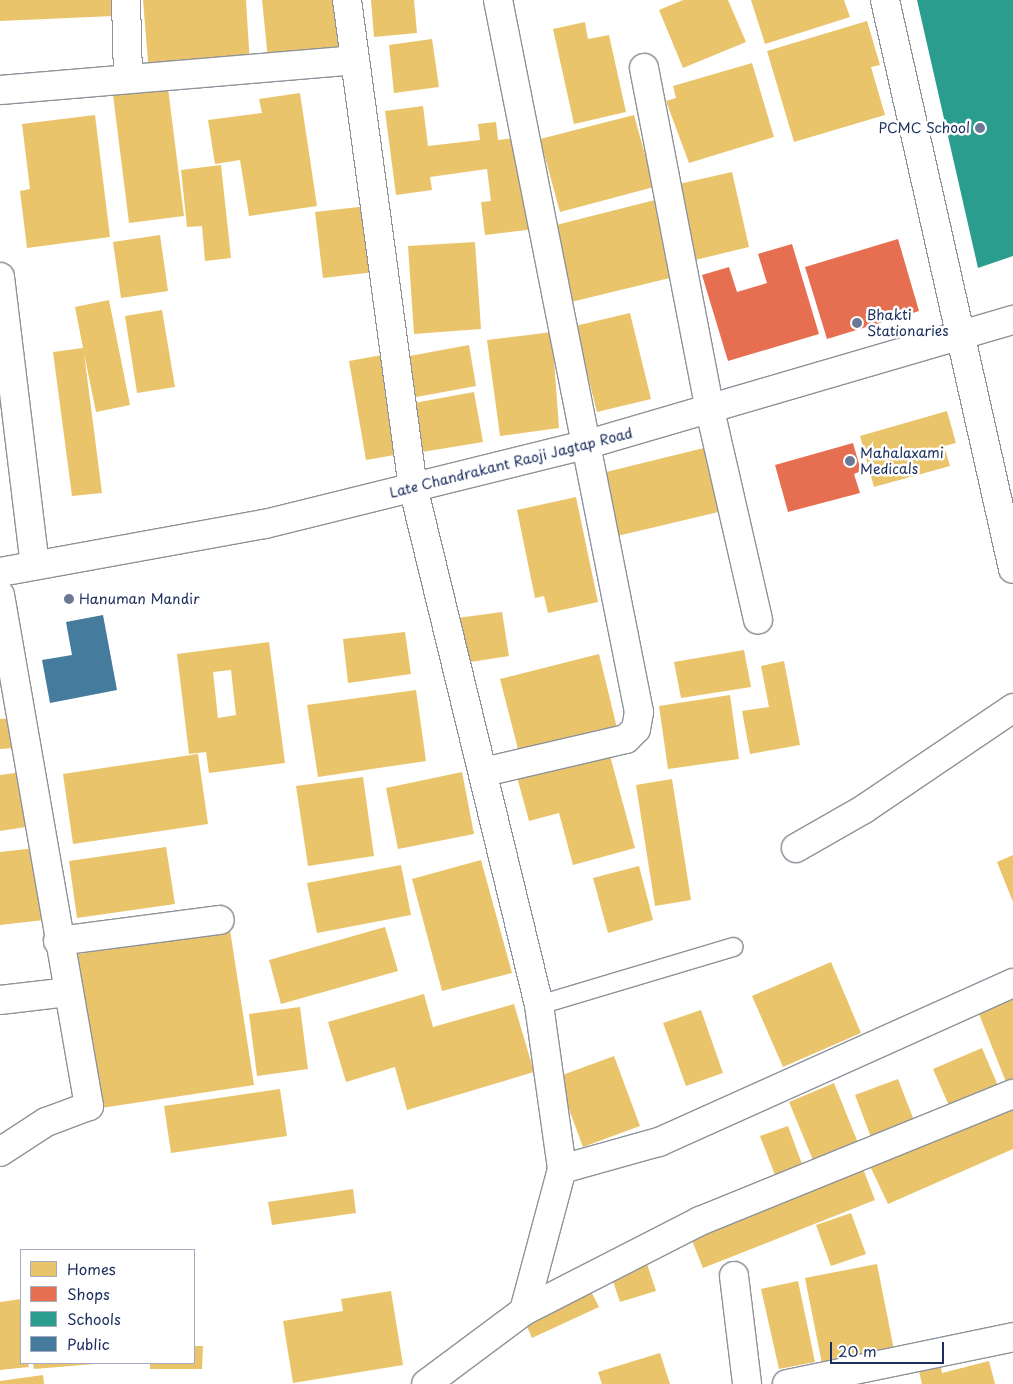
<!DOCTYPE html>
<style>
body{margin:0}
#map{position:relative;width:1013px;height:1384px;overflow:hidden;background:#fff;font-family:"Playpen Sans",sans-serif}
div>[style]{position:absolute}
[style*='--x']{left:calc(var(--x)*1px);top:calc(var(--y)*1px);width:calc(var(--w)*1px);rotate:calc(var(--a)*1deg)}
.homes>*{inset:0;background:#e9c46a}
.shops>*{inset:0;background:#e76f51}
.schools>*{inset:0;background:#2a9d8f}
.public>*{inset:0;background:#457b9d}
.roads{filter:drop-shadow(1px 0 #8e929a) drop-shadow(-1px 0 #8e929a) drop-shadow(0 1px #8e929a) drop-shadow(0 -1px #8e929a)}
.lane>*{height:18px;margin:-9px;padding:0 9px;transform-origin:9px;border-radius:9px;background:#fff}
.street>*{height:28px;margin:-14px;padding:0 14px;transform-origin:14px;border-radius:14px;background:#fff}
.secondary>*{height:28px;margin:-14px;padding:0 14px;transform-origin:14px;border-radius:14px;background:#fff}
.dots>*{width:14px;height:14px;translate:-50% -50%;box-sizing:border-box;border:2px solid #fff;border-radius:50%}
span{translate:-50% -50%;white-space:nowrap;text-align:center;line-height:1.15;-webkit-text-stroke:5px #fff;paint-order:stroke}
.poi-label{font-size:14px;color:#1b2f5e}
.right{translate:-100% -50%;text-align:right}
.left{translate:0 -50%;text-align:left}
.street-label{font-size:14px;color:#1b2f5e}
.legend{position:absolute;left:20px;top:1249px;width:175px;height:115px;box-sizing:border-box;background:#fff;border:1px solid #a4acbf;margin:0;padding:6px 9px;list-style:none;font-size:15px;color:#1b2f5e}
.legend li{display:flex;align-items:center;gap:10px;height:25px}
.legend b{width:25px;border:1px solid #a4acbf}
.scale{position:absolute;left:830px;top:1342px;width:114px;height:22px;box-sizing:border-box;border:2px solid #1b2f5e;border-top:0;padding-left:6px;font-size:15px;line-height:18px;white-space:nowrap;color:#1b2f5e;-webkit-text-stroke:4px #fff;paint-order:stroke}
</style>
<div id="map">
<div class="homes">
<div style="clip-path:polygon(0 0,113px 0,114px 16px,0 21px)"></div>
<div style="clip-path:polygon(143px 0,246px 0,250px 66px,149px 74px)"></div>
<div style="clip-path:polygon(262px 0,336px 0,341px 52px,268px 59px)"></div>
<div style="clip-path:polygon(371px 0,414px 0,417px 33px,374px 37px)"></div>
<div style="clip-path:polygon(683px 0,728px 0,746px 42px,683px 68px,659px 10px)"></div>
<div style="clip-path:polygon(751px 0,844px 0,850px 17px,765px 44px)"></div>
<div style="clip-path:polygon(867px 21px,880px 65px,871px 67px,885px 115px,794px 142px,767px 51px)"></div>
<div style="clip-path:polygon(585px 22px,588px 39px,609px 35px,626px 112px,574px 124px,553px 29px)"></div>
<div style="clip-path:polygon(432px 39px,439px 87px,394px 93px,389px 45px)"></div>
<div style="clip-path:polygon(752px 63px,774px 137px,689px 163px,666px 101px,676px 98px,673px 86px)"></div>
<div style="clip-path:polygon(168px 88px,184px 216px,129px 223px,113px 95px)"></div>
<div style="clip-path:polygon(300px 93px,317px 206px,249px 216px,240px 160px,215px 164px,208px 120px,262px 113px,259px 99px)"></div>
<div style="clip-path:polygon(423px 106px,428px 146px,480px 140px,478px 124px,496px 122px,498px 140px,523px 137px,535px 229px,485px 235px,481px 202px,491px 201px,487px 169px,430px 177px,432px 190px,396px 195px,385px 111px)"></div>
<div style="clip-path:polygon(95px 115px,110px 237px,27px 248px,20px 191px,30px 189px,22px 124px)"></div>
<div style="clip-path:polygon(634px 115px,654px 187px,560px 212px,540px 139px)"></div>
<div style="clip-path:polygon(221px 165px,231px 258px,205px 261px,202px 226px,187px 227px,181px 170px)"></div>
<div style="clip-path:polygon(732px 172px,749px 247px,695px 260px,679px 184px)"></div>
<div style="clip-path:polygon(655px 200px,674px 277px,571px 302px,552px 226px)"></div>
<div style="clip-path:polygon(367px 206px,375px 272px,323px 278px,315px 212px)"></div>
<div style="clip-path:polygon(160px 235px,168px 291px,121px 298px,113px 242px)"></div>
<div style="clip-path:polygon(475px 242px,481px 329px,414px 334px,408px 246px)"></div>
<div style="clip-path:polygon(109px 300px,130px 405px,96px 412px,84px 353px,102px 493px,72px 496px,53px 352px,83px 348px,75px 307px)"></div>
<div style="clip-path:polygon(162px 310px,175px 387px,137px 393px,125px 316px)"></div>
<div style="clip-path:polygon(630px 313px,651px 399px,597px 412px,575px 326px)"></div>
<div style="clip-path:polygon(552px 332px,559px 428px,500px 436px,487px 340px)"></div>
<div style="clip-path:polygon(469px 345px,476px 386px,411px 398px,404px 357px)"></div>
<div style="clip-path:polygon(382px 355px,400px 454px,366px 460px,349px 361px)"></div>
<div style="clip-path:polygon(474px 392px,483px 442px,422px 452px,414px 403px)"></div>
<div style="clip-path:polygon(947px 411px,956px 443px,944px 446px,950px 466px,874px 487px,860px 436px)"></div>
<div style="clip-path:polygon(712px 446px,727px 510px,613px 537px,598px 474px)"></div>
<div style="clip-path:polygon(576px 497px,598px 602px,548px 613px,544px 596px,535px 598px,517px 510px)"></div>
<div style="clip-path:polygon(502px 612px,509px 656px,464px 663px,457px 618px)"></div>
<div style="clip-path:polygon(405px 632px,411px 674px,348px 683px,343px 639px)"></div>
<div style="clip-path:polygon(evenodd,269px 642px,285px 763px,209px 773px,206px 752px,189px 754px,177px 654px,269px 642px,231px 670px,236px 715px,218px 718px,213px 672px,231px 670px)"></div>
<div style="clip-path:polygon(744px 650px,751px 687px,681px 698px,674px 662px)"></div>
<div style="clip-path:polygon(599px 654px,617px 728px,519px 753px,500px 679px)"></div>
<div style="clip-path:polygon(784px 661px,800px 745px,750px 754px,742px 711px,769px 707px,761px 666px)"></div>
<div style="clip-path:polygon(416px 690px,426px 761px,318px 777px,307px 705px)"></div>
<div style="clip-path:polygon(730px 695px,739px 759px,668px 769px,659px 706px)"></div>
<div style="clip-path:polygon(10px 718px,14px 748px,0 749px,0 719px)"></div>
<div style="clip-path:polygon(609px 752px,635px 848px,573px 865px,559px 813px,529px 821px,517px 777px)"></div>
<div style="clip-path:polygon(198px 754px,208px 824px,73px 844px,63px 774px)"></div>
<div style="clip-path:polygon(22px 772px,32px 826px,0 831px,0 775px)"></div>
<div style="clip-path:polygon(462px 772px,474px 834px,398px 849px,386px 788px)"></div>
<div style="clip-path:polygon(363px 777px,374px 856px,308px 866px,296px 786px)"></div>
<div style="clip-path:polygon(672px 779px,691px 900px,655px 906px,636px 785px)"></div>
<div style="clip-path:polygon(166px 847px,175px 904px,77px 918px,69px 861px)"></div>
<div style="clip-path:polygon(36px 848px,44px 920px,0 925px,0 852px)"></div>
<div style="clip-path:polygon(1013px 855px,1013px 902px,997px 862px)"></div>
<div style="clip-path:polygon(481px 860px,512px 973px,442px 991px,412px 879px)"></div>
<div style="clip-path:polygon(401px 865px,411px 915px,317px 933px,307px 883px)"></div>
<div style="clip-path:polygon(639px 866px,653px 920px,608px 933px,593px 878px)"></div>
<div style="clip-path:polygon(385px 927px,398px 971px,281px 1004px,269px 960px)"></div>
<div style="clip-path:polygon(230px 930px,254px 1085px,101px 1108px,78px 954px)"></div>
<div style="clip-path:polygon(831px 962px,861px 1033px,783px 1067px,752px 996px)"></div>
<div style="clip-path:polygon(424px 994px,433px 1027px,514px 1004px,534px 1072px,407px 1110px,395px 1067px,346px 1082px,328px 1022px)"></div>
<div style="clip-path:polygon(1013px 994px,1013px 1090px,1010px 1092px,977px 1009px)"></div>
<div style="clip-path:polygon(300px 1007px,308px 1069px,257px 1076px,249px 1014px)"></div>
<div style="clip-path:polygon(701px 1010px,723px 1073px,686px 1086px,663px 1023px)"></div>
<div style="clip-path:polygon(982px 1048px,999px 1088px,950px 1108px,933px 1069px)"></div>
<div style="clip-path:polygon(614px 1056px,640px 1126px,583px 1147px,557px 1077px)"></div>
<div style="clip-path:polygon(898px 1079px,915px 1123px,872px 1140px,855px 1095px)"></div>
<div style="clip-path:polygon(834px 1083px,860px 1148px,815px 1165px,789px 1102px)"></div>
<div style="clip-path:polygon(280px 1089px,287px 1136px,171px 1153px,164px 1106px)"></div>
<div style="clip-path:polygon(1013px 1098px,1013px 1149px,888px 1204px,868px 1162px)"></div>
<div style="clip-path:polygon(788px 1126px,805px 1172px,778px 1183px,760px 1136px)"></div>
<div style="clip-path:polygon(862px 1166px,875px 1200px,703px 1268px,689px 1233px)"></div>
<div style="clip-path:polygon(353px 1189px,356px 1213px,272px 1225px,268px 1202px)"></div>
<div style="clip-path:polygon(851px 1213px,866px 1254px,831px 1266px,816px 1225px)"></div>
<div style="clip-path:polygon(647px 1264px,656px 1291px,620px 1302px,611px 1275px)"></div>
<div style="clip-path:polygon(877px 1264px,894px 1350px,822px 1364px,805px 1278px)"></div>
<div style="clip-path:polygon(798px 1281px,815px 1362px,779px 1369px,761px 1289px)"></div>
<div style="clip-path:polygon(391px 1291px,403px 1365px,293px 1383px,283px 1321px,343px 1311px,341px 1299px)"></div>
<div style="clip-path:polygon(592px 1293px,599px 1307px,532px 1338px,526px 1324px)"></div>
<div style="clip-path:polygon(21px 1299px,21px 1363px,28px 1363px,29px 1367px,0 1370px,0 1302px)"></div>
<div style="clip-path:polygon(194px 1346px,203px 1346px,202px 1369px,150px 1369px,150px 1363px,194px 1363px)"></div>
<div style="clip-path:polygon(660px 1353px,670px 1384px,602px 1384px,598px 1372px)"></div>
<div style="clip-path:polygon(989px 1361px,995px 1384px,922px 1384px,918px 1367px,940px 1362px,942px 1373px)"></div>
<div style="clip-path:polygon(33px 1363px,95px 1363px,95px 1364px,34px 1369px)"></div>
<div style="clip-path:polygon(43px 1375px,44px 1384px,0 1384px,0 1381px)"></div>
</div>
<div class="shops">
<div style="clip-path:polygon(898px 239px,919px 311px,827px 339px,805px 267px)"></div>
<div style="clip-path:polygon(792px 244px,819px 334px,728px 361px,702px 275px,729px 267px,737px 292px,767px 283px,758px 254px)"></div>
<div style="clip-path:polygon(853px 443px,861px 471px,854px 474px,860px 493px,788px 512px,775px 465px)"></div>
</div>
<div class="schools">
<div style="clip-path:polygon(917px 0,1013px 0,1013px 256px,978px 268px)"></div>
</div>
<div class="public">
<div style="clip-path:polygon(103px 615px,117px 690px,50px 703px,42px 660px,72px 655px,66px 622px)"></div>
</div>
<div class="roads">
<div class="lane">
<div style="--x:539;--y:1005;--w:203;--a:-16.6"></div>
</div>
<div class="street">
<div style="--x:126;--y:0;--w:79;--a:88.5"></div>
<div style="--x:347;--y:0;--w:491;--a:82.3"></div>
<div style="--x:413;--y:487;--w:533;--a:76.33"></div>
<div style="--x:539;--y:1005;--w:166;--a:82"></div>
<div style="--x:562;--y:1169;--w:147;--a:105"></div>
<div style="--x:524;--y:1311;--w:122;--a:143.3"></div>
<div style="--x:885;--y:0;--w:583;--a:77.32"></div>
<div style="--x:644;--y:68;--w:348;--a:79.1"></div>
<div style="--x:710;--y:410;--w:215;--a:77.1"></div>
<div style="--x:0;--y:90;--w:356;--a:-4.8"></div>
<div style="--x:0;--y:277;--w:290;--a:83.1"></div>
<div style="--x:0;--y:595;--w:519;--a:80.12"></div>
<div style="--x:89;--y:1106;--w:46;--a:159.6"></div>
<div style="--x:46;--y:1122;--w:55;--a:146.9"></div>
<div style="--x:484;--y:772;--w:146;--a:-13.1"></div>
<div style="--x:626;--y:739;--w:14;--a:-45"></div>
<div style="--x:636;--y:729;--w:17;--a:-80"></div>
<div style="--x:639;--y:712;--w:726;--a:-101.2"></div>
<div style="--x:796;--y:848;--w:78;--a:-29.8"></div>
<div style="--x:864;--y:809;--w:180;--a:-34.1"></div>
<div style="--x:58;--y:941;--w:163;--a:-7.4"></div>
<div style="--x:0;--y:1000;--w:68;--a:-6.7"></div>
<div style="--x:562;--y:1169;--w:101;--a:-15.6"></div>
<div style="--x:659;--y:1142;--w:388;--a:-24.2"></div>
<div style="--x:734;--y:1276;--w:109;--a:83.1"></div>
<div style="--x:524;--y:1311;--w:198;--a:-27.1"></div>
<div style="--x:700;--y:1221;--w:338;--a:-22.1"></div>
<div style="--x:787;--y:1384;--w:231;--a:-11.7"></div>
</div>
<div class="secondary">
<div style="--x:0;--y:572;--w:269;--a:-10.3"></div>
<div style="--x:265;--y:524;--w:330;--a:-13.9"></div>
<div style="--x:585;--y:445;--w:446;--a:-16.3"></div>
</div>
</div>
<div class="dots">
<div style="left:980px;top:128px;background:#6b7896"></div>
<div style="left:857px;top:323px;background:#6b7896"></div>
<div style="left:850px;top:461px;background:#6b7896"></div>
<div style="left:69px;top:599px;background:#6b7896"></div>
</div>
<div class="poi-label">
<span class="right" style="left:970px;top:128px">PCMC School</span>
<span class="left" style="left:867px;top:323px">Bhakti<br>Stationaries</span>
<span class="left" style="left:860px;top:461px">Mahalaxami<br>Medicals</span>
<span class="left" style="left:79px;top:599px">Hanuman Mandir</span>
</div>
<div class="street-label">
<span style="left:511px;top:463px;rotate:-14deg">Late Chandrakant Raoji Jagtap Road</span>
</div>
<ul class="legend">
<li><b style="height:14px;background:#e9c46a"></b>Homes</li>
<li><b style="height:14px;background:#e76f51"></b>Shops</li>
<li><b style="height:14px;background:#2a9d8f"></b>Schools</li>
<li><b style="height:14px;background:#457b9d"></b>Public</li>
</ul>
<div class="scale">20 m</div>
</div>
